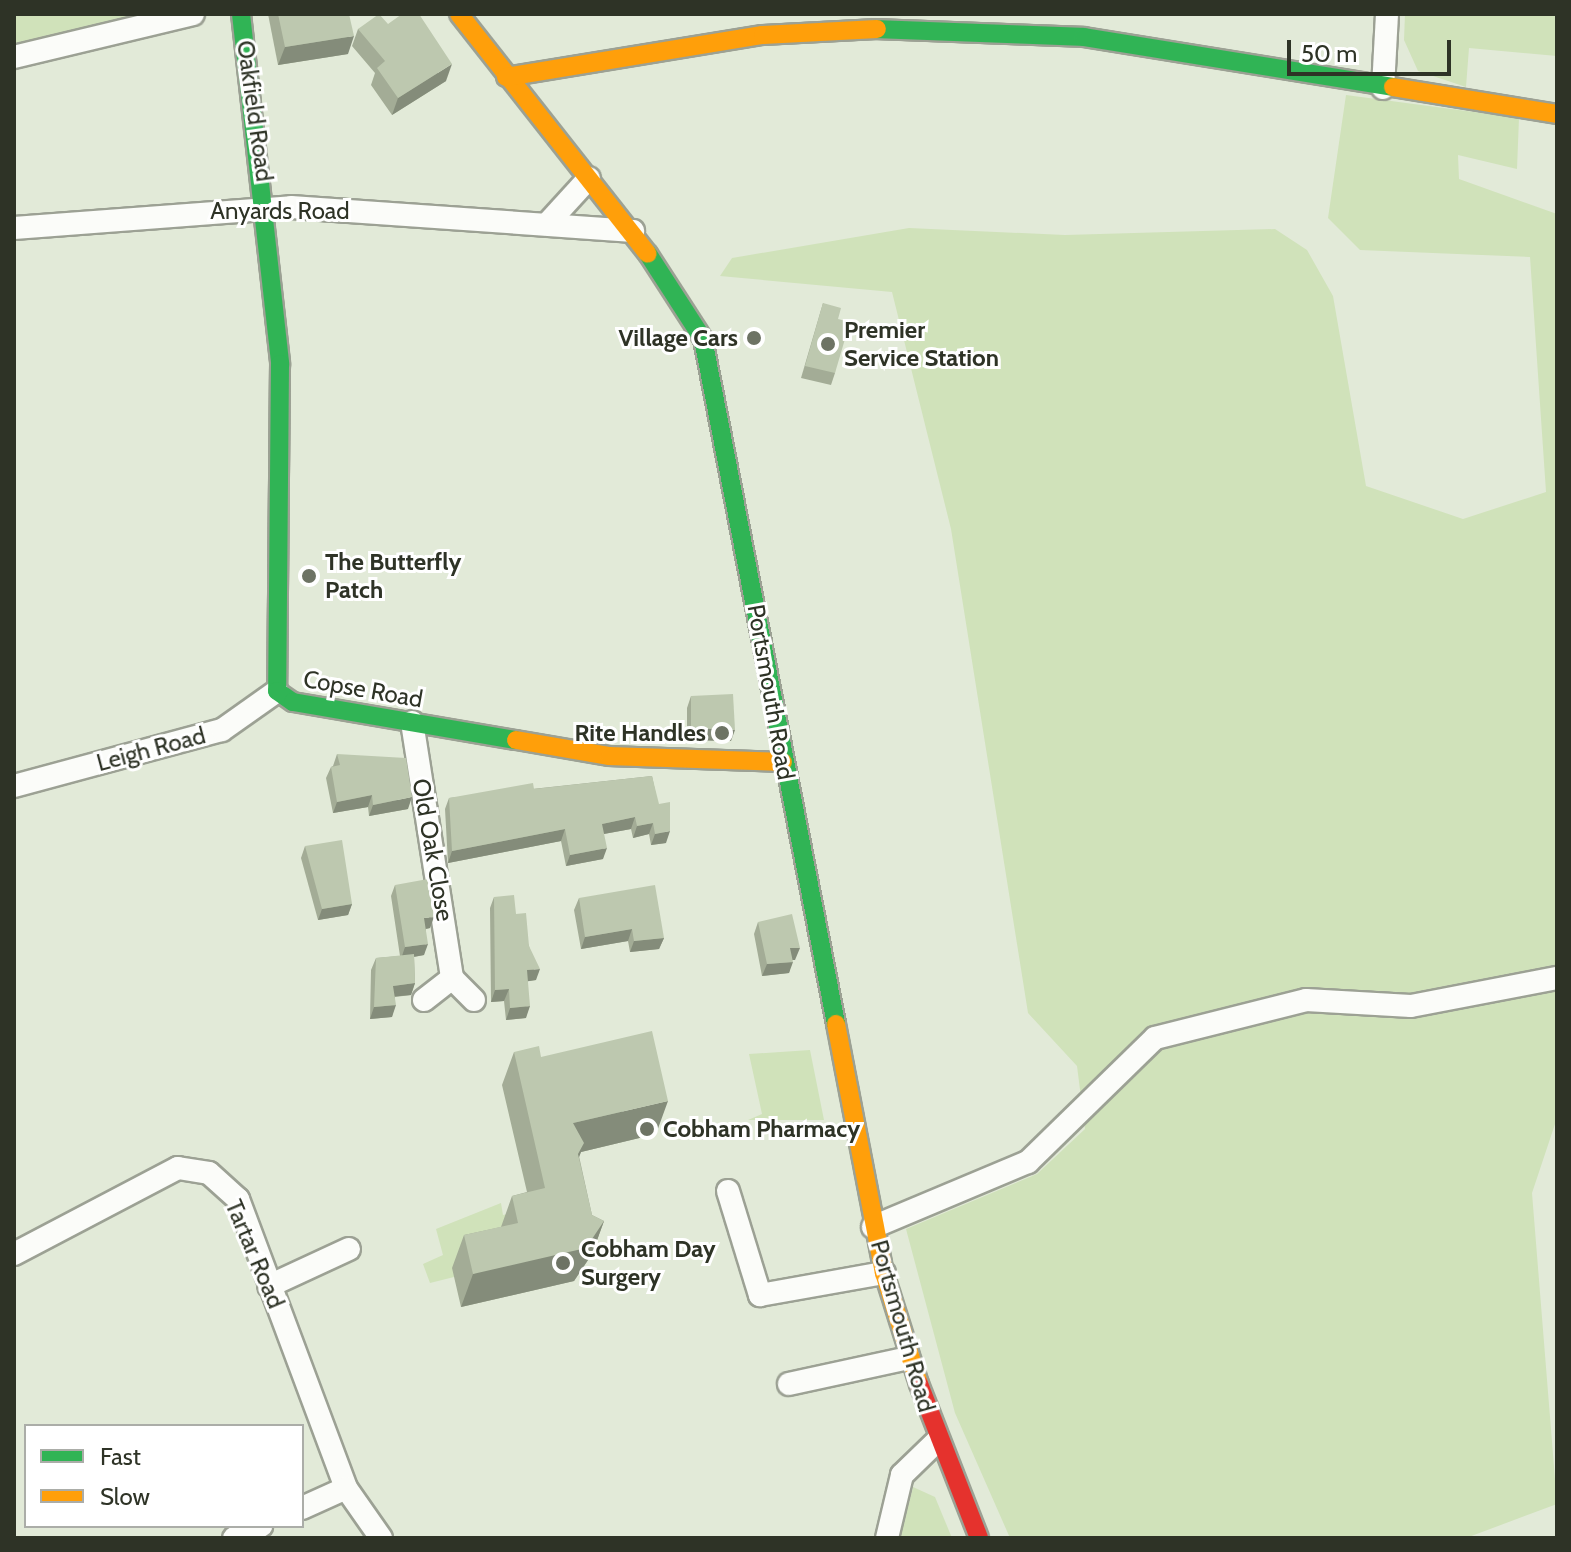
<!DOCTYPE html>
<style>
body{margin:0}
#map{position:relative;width:1571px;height:1552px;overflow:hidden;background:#e2ead8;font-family:Cabin,sans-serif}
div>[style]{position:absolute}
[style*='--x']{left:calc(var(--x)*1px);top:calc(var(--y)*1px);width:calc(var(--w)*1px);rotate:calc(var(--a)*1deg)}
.green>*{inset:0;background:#d0e2ba}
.roads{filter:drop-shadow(2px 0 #9ca194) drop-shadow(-2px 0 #9ca194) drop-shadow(0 2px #9ca194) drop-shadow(0 -2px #9ca194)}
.street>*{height:22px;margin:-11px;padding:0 11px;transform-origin:11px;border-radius:11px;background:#fbfcf9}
.fast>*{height:18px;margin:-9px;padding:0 9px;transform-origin:9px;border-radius:9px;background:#30b455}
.slow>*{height:18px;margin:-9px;padding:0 9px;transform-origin:9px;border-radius:9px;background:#ff9f0a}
.jam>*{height:18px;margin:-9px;padding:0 9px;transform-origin:9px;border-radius:9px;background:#e5322d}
.wall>*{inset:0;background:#a3ac96}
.shaded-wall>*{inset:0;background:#848c7a}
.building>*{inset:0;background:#bdc8af}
.dots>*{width:22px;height:22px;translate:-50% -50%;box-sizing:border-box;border:4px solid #fff;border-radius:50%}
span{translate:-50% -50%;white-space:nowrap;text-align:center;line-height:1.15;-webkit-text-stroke:6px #fff;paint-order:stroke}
.street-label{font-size:24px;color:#2e3326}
.poi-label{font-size:24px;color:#2e3326;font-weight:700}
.left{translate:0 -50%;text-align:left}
.right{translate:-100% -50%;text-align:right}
.frame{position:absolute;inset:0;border:16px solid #2e3326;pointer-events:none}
.legend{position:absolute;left:24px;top:1424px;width:280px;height:104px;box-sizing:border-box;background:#fff;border:2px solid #abada8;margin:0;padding:10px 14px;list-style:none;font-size:24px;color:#2e3326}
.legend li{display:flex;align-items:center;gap:16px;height:40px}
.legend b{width:40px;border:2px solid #abada8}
.scale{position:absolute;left:1287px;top:40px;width:164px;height:36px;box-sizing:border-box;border:4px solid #2e3326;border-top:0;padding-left:10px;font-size:24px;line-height:28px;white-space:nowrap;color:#2e3326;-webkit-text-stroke:6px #fff;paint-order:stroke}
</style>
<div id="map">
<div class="green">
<div style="clip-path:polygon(14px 14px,158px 14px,14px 49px)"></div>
<div style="clip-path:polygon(1405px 14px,1557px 14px,1557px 56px,1469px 48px,1466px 87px,1418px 71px,1404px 40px)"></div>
<div style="clip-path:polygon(1346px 95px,1519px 118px,1517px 169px,1458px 155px,1459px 179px,1557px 214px,1557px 1118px,1532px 1193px,1557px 1504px,1466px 1538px,1010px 1538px,955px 1413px,906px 1229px,1037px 1174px,1085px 1129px,1077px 1066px,1028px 1013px,951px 529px,892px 292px,720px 276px,732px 258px,909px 228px,1065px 235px,1275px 229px,1307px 250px,1333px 296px,1366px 486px,1463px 519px,1546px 492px,1530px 257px,1360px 250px,1328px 218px)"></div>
<div style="clip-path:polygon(810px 1050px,824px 1120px,748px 1120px,762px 1114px,749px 1054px)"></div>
<div style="clip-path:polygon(501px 1203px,503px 1215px,530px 1209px,454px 1277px,430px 1283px,423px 1264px,443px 1255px,436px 1229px)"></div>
<div style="clip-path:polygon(913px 1487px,935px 1497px,952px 1538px,900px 1538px)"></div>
</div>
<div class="roads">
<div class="street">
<div style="--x:14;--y:57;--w:184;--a:-13.5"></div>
<div style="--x:1383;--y:88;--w:74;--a:-86.9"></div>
<div style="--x:547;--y:224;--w:62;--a:-47.6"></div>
<div style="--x:14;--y:228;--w:278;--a:-4.3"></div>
<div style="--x:291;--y:207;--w:343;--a:4"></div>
<div style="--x:412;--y:722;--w:259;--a:81.1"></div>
<div style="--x:452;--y:978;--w:31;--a:45"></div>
<div style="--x:14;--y:786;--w:215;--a:-15.1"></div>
<div style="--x:222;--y:730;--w:67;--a:-35.3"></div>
<div style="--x:424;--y:1000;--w:36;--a:-38"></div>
<div style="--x:728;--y:1191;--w:109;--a:72.9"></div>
<div style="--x:760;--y:1295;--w:126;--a:-10.1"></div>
<div style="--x:873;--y:1227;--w:168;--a:-22.8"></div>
<div style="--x:1028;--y:1162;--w:177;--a:-44.3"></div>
<div style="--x:1155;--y:1038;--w:156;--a:-14.1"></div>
<div style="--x:1306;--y:1000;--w:105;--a:3.3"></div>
<div style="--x:1411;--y:1006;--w:149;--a:-10.9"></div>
<div style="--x:14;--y:1254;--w:185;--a:-27.7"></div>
<div style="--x:178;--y:1168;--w:31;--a:9"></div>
<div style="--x:209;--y:1173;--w:39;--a:42"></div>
<div style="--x:238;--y:1199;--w:309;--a:69.5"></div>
<div style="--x:346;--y:1488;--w:61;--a:55"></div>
<div style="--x:269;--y:1286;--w:88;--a:-24.8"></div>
<div style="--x:789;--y:1384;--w:122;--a:-12.3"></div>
<div style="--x:302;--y:1508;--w:48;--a:-24.4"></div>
<div style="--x:234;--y:1538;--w:30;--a:-24"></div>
<div style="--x:887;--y:1538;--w:65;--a:-76.6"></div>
<div style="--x:902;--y:1475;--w:49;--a:-44.2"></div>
</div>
<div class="fast">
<div style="--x:241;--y:14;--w:352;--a:83.6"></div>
<div style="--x:280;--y:364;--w:327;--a:90.5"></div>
<div style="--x:277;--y:691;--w:19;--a:35"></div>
<div style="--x:293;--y:702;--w:226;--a:9.7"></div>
<div style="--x:877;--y:29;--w:207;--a:2.2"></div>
<div style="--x:1084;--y:37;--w:313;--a:9.2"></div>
<div style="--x:648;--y:254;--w:101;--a:57.1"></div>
<div style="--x:703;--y:339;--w:698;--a:79.01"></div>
</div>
<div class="slow">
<div style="--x:459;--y:14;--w:305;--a:51.8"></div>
<div style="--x:506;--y:77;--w:260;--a:-9.3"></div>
<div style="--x:763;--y:35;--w:114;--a:-3"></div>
<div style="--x:1393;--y:87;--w:166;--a:9.3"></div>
<div style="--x:516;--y:740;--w:95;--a:9.7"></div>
<div style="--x:610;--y:756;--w:173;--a:2"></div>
<div style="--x:836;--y:1024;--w:254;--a:79.1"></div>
<div style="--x:884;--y:1273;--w:116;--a:72.5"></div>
</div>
<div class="jam">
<div style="--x:919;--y:1384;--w:165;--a:68.7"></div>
</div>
</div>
<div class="wall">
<div style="clip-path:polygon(268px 14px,349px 14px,348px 54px,278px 65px)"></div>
<div style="clip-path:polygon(388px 24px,446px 81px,392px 115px,371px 85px,375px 73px,352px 46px,358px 29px)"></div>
<div style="clip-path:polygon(823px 303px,838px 319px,835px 373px,831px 385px,801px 378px)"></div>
<div style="clip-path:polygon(691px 696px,731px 741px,687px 740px,687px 708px)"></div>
<div style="clip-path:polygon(337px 754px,408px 809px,369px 816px,368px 807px,333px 813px,326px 778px,331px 767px,333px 766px)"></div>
<div style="clip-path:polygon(652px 776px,666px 843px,651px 845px,649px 834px,633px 838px,631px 829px,604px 834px,603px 859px,566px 866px,561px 841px,448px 863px,445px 809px,449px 798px)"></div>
<div style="clip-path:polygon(305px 846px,352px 904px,348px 915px,318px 920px,301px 858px)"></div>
<div style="clip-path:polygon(395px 885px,430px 928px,426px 929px,424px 955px,414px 957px,415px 983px,411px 995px,395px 997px,392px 1017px,370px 1019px,371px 970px,376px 958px,400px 956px,391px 896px)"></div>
<div style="clip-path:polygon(494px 897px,516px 914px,529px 946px,536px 980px,528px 981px,526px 1018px,506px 1020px,504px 1001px,491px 1002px,490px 908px)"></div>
<div style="clip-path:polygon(579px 898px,664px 938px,659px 949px,630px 952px,628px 941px,581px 949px,574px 910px)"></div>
<div style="clip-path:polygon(758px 922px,795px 960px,792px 960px,789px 973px,762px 976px,754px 934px)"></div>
<div style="clip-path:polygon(514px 1052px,541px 1057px,656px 1134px,581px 1152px,579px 1156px,592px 1215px,604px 1221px,592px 1254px,574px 1281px,461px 1307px,452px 1268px,464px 1235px,501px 1227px,512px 1196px,527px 1192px,502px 1085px)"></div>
</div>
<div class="shaded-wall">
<div style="clip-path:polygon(354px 36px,348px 54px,278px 65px,285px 47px)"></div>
<div style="clip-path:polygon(452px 64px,446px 81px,392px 115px,398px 98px)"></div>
<div style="clip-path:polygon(691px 728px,735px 730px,731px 741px,687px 740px)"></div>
<div style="clip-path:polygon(372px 795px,368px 807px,333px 813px,337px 802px)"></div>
<div style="clip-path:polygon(412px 797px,408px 809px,369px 816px,373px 805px)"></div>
<div style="clip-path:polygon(635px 817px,631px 829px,598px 835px,602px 824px)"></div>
<div style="clip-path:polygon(653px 823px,649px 834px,633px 838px,637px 826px)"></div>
<div style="clip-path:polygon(565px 829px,561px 841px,448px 863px,452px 851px)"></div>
<div style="clip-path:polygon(670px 831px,666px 843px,651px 845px,655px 834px)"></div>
<div style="clip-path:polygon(607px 848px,603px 859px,566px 866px,570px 855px)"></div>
<div style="clip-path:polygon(352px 904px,348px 915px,318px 920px,322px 909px)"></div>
<div style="clip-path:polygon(434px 917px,430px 928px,420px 930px,424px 918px)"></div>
<div style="clip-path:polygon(632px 929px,628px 941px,581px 949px,585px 937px)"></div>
<div style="clip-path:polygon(664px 938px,659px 949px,630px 952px,634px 941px)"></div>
<div style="clip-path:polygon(428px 944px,424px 955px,401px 959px,405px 947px)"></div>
<div style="clip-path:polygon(790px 948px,800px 948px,795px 960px,786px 960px)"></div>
<div style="clip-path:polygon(793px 962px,789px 973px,762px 976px,767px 964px)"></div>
<div style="clip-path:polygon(540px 969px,536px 980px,523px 982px,527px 970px)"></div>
<div style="clip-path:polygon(415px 983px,411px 995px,389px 997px,393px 986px)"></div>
<div style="clip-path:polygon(509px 989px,504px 1001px,491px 1002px,495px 990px)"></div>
<div style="clip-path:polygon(396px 1005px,392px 1017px,370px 1019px,374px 1007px)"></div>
<div style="clip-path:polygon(530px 1006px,526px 1018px,506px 1020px,510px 1008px)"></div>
<div style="clip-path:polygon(668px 1101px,656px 1134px,581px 1152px,572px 1176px,573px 1123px)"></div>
<div style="clip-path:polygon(604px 1221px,592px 1254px,574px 1281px,461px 1307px,473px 1274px)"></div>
</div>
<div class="building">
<div style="clip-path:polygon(278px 14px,349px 14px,354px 36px,285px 47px)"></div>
<div style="clip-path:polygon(379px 14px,388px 24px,402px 14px,419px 14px,452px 64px,398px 98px,377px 68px,385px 61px,358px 29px)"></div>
<div style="clip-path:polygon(823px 303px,841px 308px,838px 319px,850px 322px,835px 373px,805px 366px)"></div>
<div style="clip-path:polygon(733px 694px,735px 730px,691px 728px,691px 696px)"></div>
<div style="clip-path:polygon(337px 754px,406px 758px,412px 797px,373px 805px,372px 795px,337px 802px,331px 767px,340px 765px)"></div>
<div style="clip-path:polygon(652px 776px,659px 804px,670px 802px,670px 831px,655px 834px,653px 823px,637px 826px,635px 817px,602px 824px,607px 848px,570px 855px,565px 829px,452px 851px,449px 798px,533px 783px,534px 789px)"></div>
<div style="clip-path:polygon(342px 840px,352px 904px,322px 909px,305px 846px)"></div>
<div style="clip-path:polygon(428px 879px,434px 917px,424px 918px,428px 944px,405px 947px,395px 885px)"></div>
<div style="clip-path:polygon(655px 885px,664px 938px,634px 941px,632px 929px,585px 937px,579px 898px)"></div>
<div style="clip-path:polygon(514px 895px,516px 914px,526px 913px,529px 946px,540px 969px,527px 970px,530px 1006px,510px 1008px,509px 989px,495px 990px,494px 897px)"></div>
<div style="clip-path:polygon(792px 914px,800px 948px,790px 948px,793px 962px,767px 964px,758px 922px)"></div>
<div style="clip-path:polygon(414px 954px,415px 983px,393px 986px,396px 1005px,374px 1007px,376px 958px)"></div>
<div style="clip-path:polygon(652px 1031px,668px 1101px,573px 1123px,584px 1143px,578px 1154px,592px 1215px,604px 1221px,586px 1248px,473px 1274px,464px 1235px,518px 1223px,512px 1196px,545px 1188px,514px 1052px,539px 1046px,541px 1057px)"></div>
</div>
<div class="dots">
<div style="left:754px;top:338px;background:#6d7364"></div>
<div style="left:828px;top:344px;background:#6d7364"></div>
<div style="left:309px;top:576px;background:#6d7364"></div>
<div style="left:722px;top:733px;background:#6d7364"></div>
<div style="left:647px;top:1129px;background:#6d7364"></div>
<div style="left:563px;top:1263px;background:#6d7364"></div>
</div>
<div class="street-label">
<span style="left:255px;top:111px;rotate:82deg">Oakfield Road</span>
<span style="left:280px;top:211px">Anyards Road</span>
<span style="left:363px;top:689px;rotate:10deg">Copse Road</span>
<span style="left:771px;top:692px;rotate:80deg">Portsmouth Road</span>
<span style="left:151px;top:749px;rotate:-15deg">Leigh Road</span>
<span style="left:433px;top:850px;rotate:80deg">Old Oak Close</span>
<span style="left:255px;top:1254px;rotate:67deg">Tartar Road</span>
<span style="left:903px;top:1326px;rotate:74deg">Portsmouth Road</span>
</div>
<div class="poi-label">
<span class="left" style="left:844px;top:344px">Premier<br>Service Station</span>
<span class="right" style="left:738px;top:338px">Village Cars</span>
<span class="left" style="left:325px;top:576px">The Butterfly<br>Patch</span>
<span class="right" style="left:706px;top:733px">Rite Handles</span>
<span class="left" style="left:663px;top:1129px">Cobham Pharmacy</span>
<span class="left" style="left:581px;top:1263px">Cobham Day<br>Surgery</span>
</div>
<div class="frame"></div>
<ul class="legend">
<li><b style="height:10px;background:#30b455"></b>Fast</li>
<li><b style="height:10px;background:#ff9f0a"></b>Slow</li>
</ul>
<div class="scale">50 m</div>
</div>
